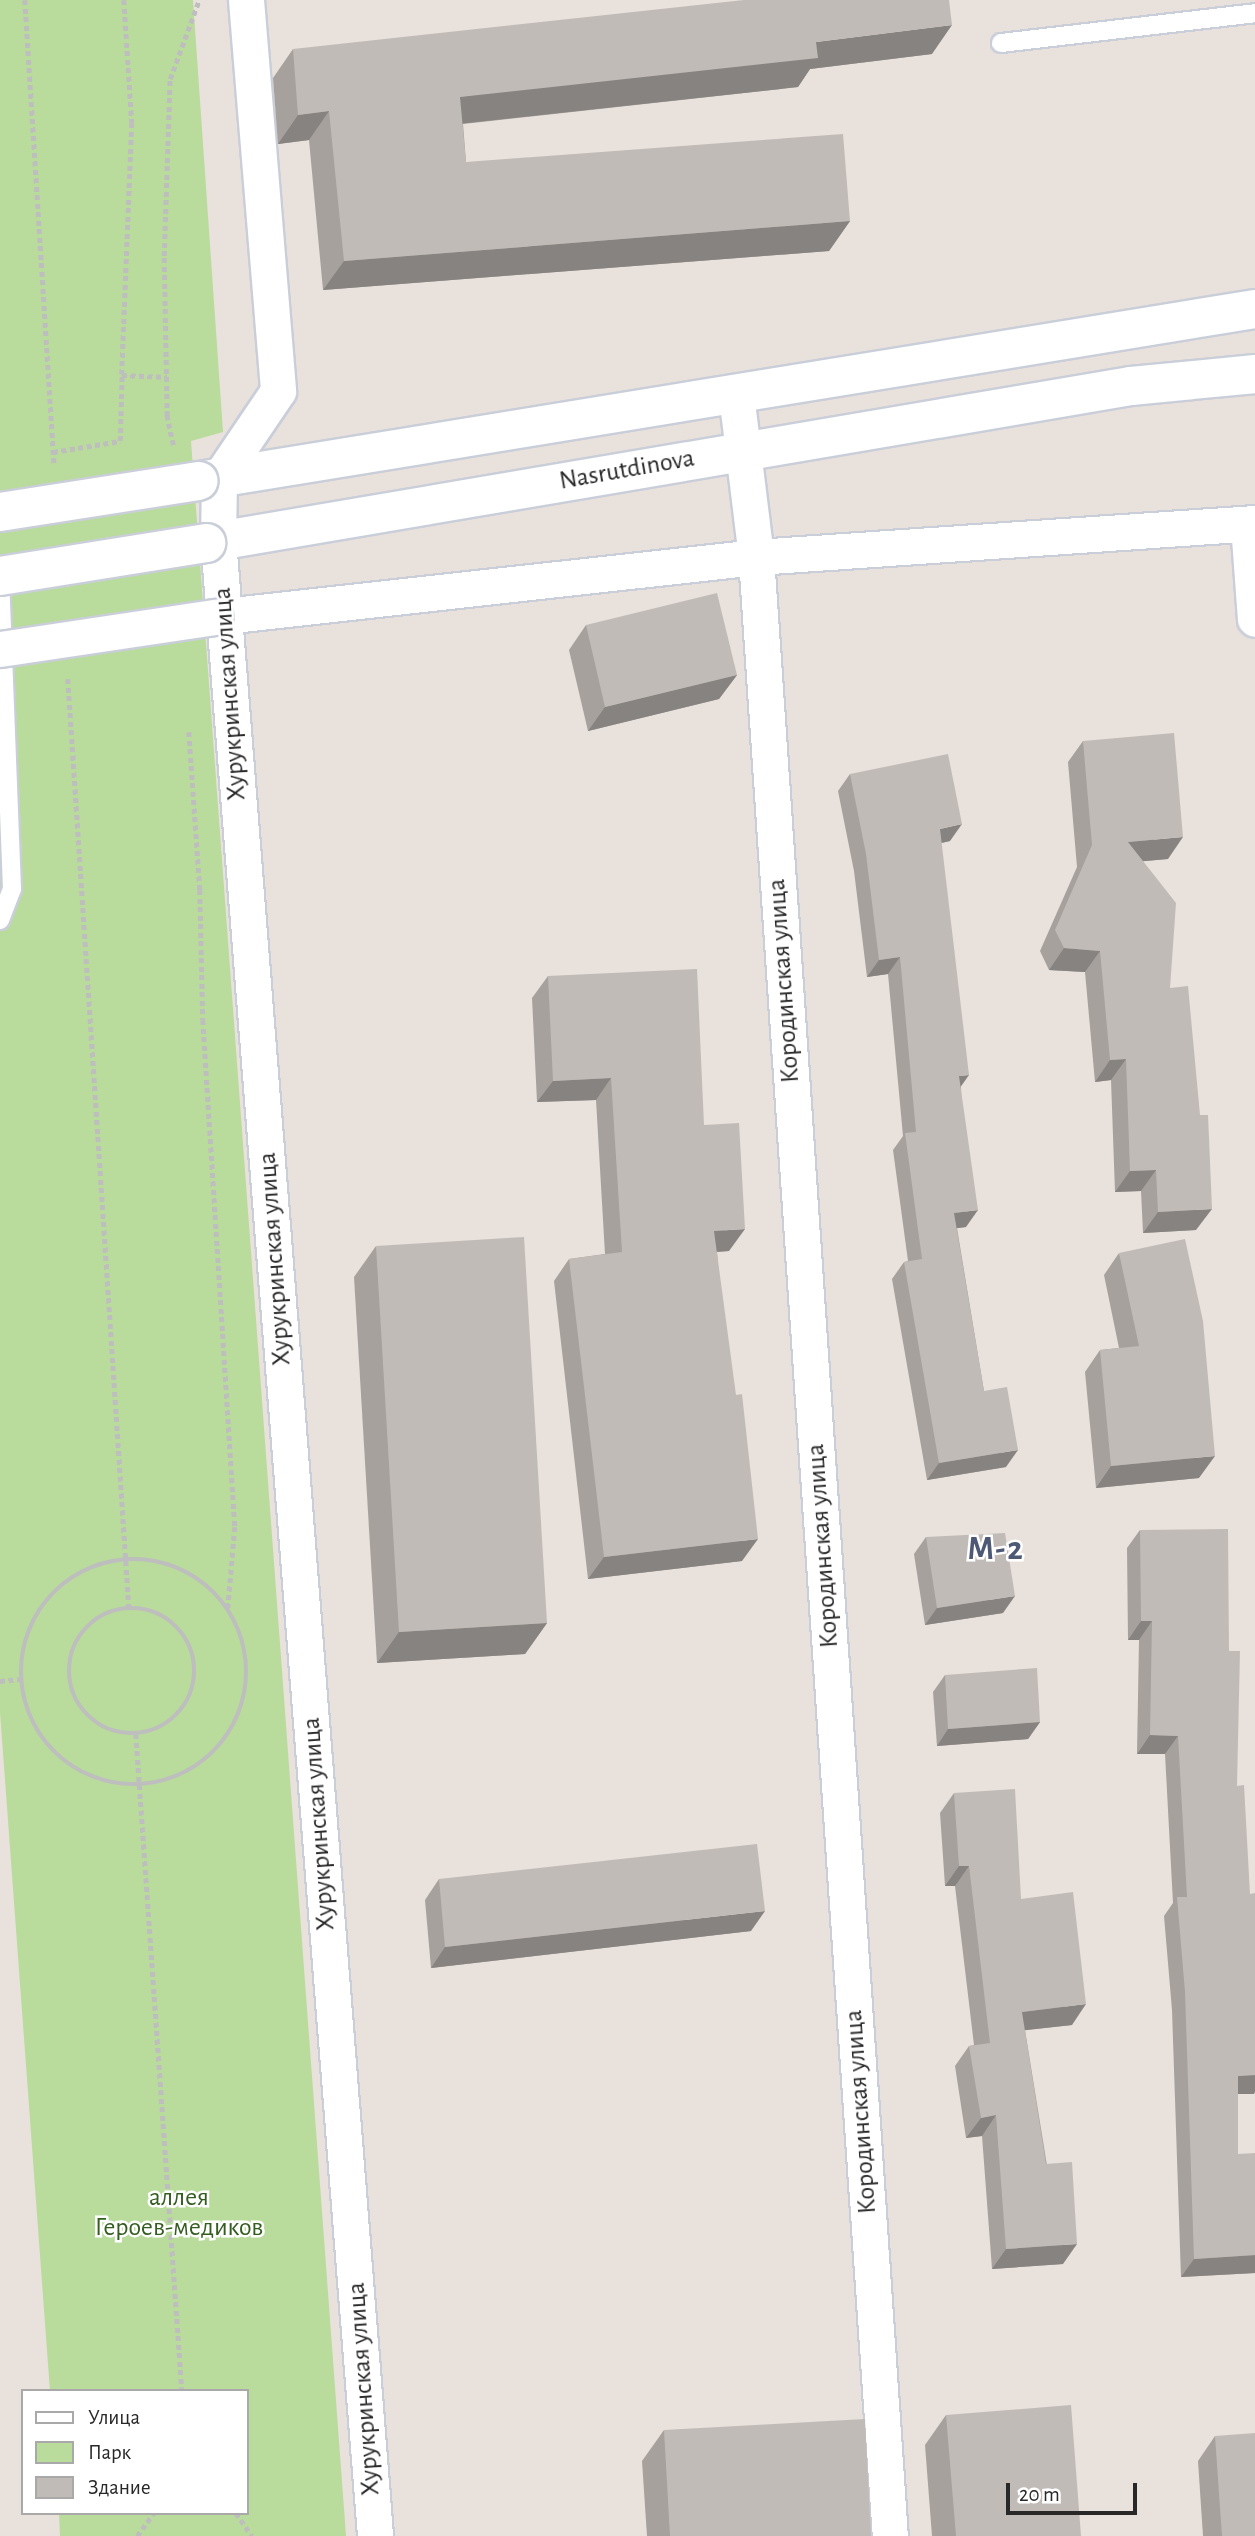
<!DOCTYPE html>
<meta charset="utf-8">
<style>
body{margin:0}
#map{position:relative;width:1255px;height:2536px;overflow:hidden;background:#e9e1db;font-family:"Alegreya Sans",sans-serif}
div>[style]{position:absolute}
[style*='--x']{left:calc(var(--x)*1px);top:calc(var(--y)*1px);width:calc(var(--w)*1px);rotate:calc(var(--a)*1deg)}
.green>*{inset:0;background:#b9db9c}
.path>*{height:4.5px;margin-top:-2.25px;transform-origin:0;background:repeating-linear-gradient(90deg,#bebebe 0 5px,transparent 0 8.5px)}
.path>.ring{margin:-2.25px;padding:0;box-sizing:content-box;background:none;border:4.5px solid #bebebe;border-radius:50%}
.roads{filter:drop-shadow(2px 0 #c9ced9) drop-shadow(-2px 0 #c9ced9) drop-shadow(0 2px #c9ced9) drop-shadow(0 -2px #c9ced9)}
.service>*{height:18px;margin:-9px;padding:0 9px;transform-origin:9px;border-radius:9px;background:#fff}
.minor>*{height:35px;margin:-17.5px;padding:0 17.5px;transform-origin:17.5px;border-radius:17.5px;background:#fff}
.secondary>*{height:38px;margin:-19px;padding:0 19px;transform-origin:19px;border-radius:19px;background:#fff}
.bridges{filter:drop-shadow(2px 0 #c9ced9) drop-shadow(-2px 0 #c9ced9) drop-shadow(0 2px #c9ced9) drop-shadow(0 -2px #c9ced9)}
.minor-bridge>*{height:35px;margin:-17.5px;padding:0 17.5px;transform-origin:17.5px;border-radius:17.5px;background:#fff}
.secondary-bridge>*{height:38px;margin:-19px;padding:0 19px;transform-origin:19px;border-radius:19px;background:#fff}
.wall>*{inset:0;background:#a6a19d}
.shaded-wall>*{inset:0;background:#878380}
.building>*{inset:0;background:#c1bbb7}
span{translate:-50% -50%;white-space:nowrap;text-align:center;line-height:1.15;-webkit-text-stroke:5px #fff;paint-order:stroke}
.street-label{font-size:26px;color:#282828}
.park-label{font-size:26px;color:#345d20}
.district-label{font-size:33px;color:#4d5974;font-weight:700;letter-spacing:2px}
.legend{position:absolute;left:21px;top:2389px;width:228px;height:126px;box-sizing:border-box;background:#fff;border:2px solid #a9a9a9;margin:0;padding:9px 12px;list-style:none;font-size:21px;color:#282828}
.legend li{display:flex;align-items:center;gap:14px;height:35px}
.legend b{width:35px;border:2px solid #a9a9a9}
.scale{position:absolute;left:1006px;top:2483px;width:131px;height:32px;box-sizing:border-box;border:4px solid #282828;border-top:0;padding-left:9px;font-size:21px;line-height:24px;white-space:nowrap;color:#282828;-webkit-text-stroke:5px #fff;paint-order:stroke}
</style>
<div id="map">
<div class="green">
<div style="clip-path:polygon(0 0,193px 0,223px 432px,191px 441px,346px 2536px,60px 2536px,59px 2513px,247px 2513px,247px 2391px,50px 2391px,0 1712px)"></div>
</div>
<div class="path">
<div style="--x:25;--y:0;--w:465;--a:86.4"></div>
<div style="--x:124;--y:0;--w:123;--a:86.3"></div>
<div style="--x:132;--y:123;--w:252;--a:92.3"></div>
<div style="--x:122;--y:375;--w:45;--a:2.5"></div>
<div style="--x:173;--y:445;--w:30;--a:-102"></div>
<div style="--x:167;--y:416;--w:160;--a:-91.1"></div>
<div style="--x:164;--y:256;--w:177;--a:-88.1"></div>
<div style="--x:170;--y:79;--w:84;--a:-69.8"></div>
<div style="--x:53;--y:452;--w:68;--a:-9.3"></div>
<div style="--x:120;--y:441;--w:66;--a:-88.3"></div>
<div style="--x:68;--y:679;--w:931;--a:86.24"></div>
<div style="--x:189;--y:732;--w:159;--a:86"></div>
<div style="--x:200;--y:890;--w:130;--a:88.7"></div>
<div style="--x:203;--y:1020;--w:508;--a:86.39"></div>
<div style="--x:235;--y:1527;--w:81;--a:94.9"></div>
<div class="ring" style="left:21px;top:1559px;width:221.5px;height:221.5px"></div>
<div class="ring" style="left:69px;top:1608px;width:121.5px;height:121.5px"></div>
<div style="--x:0;--y:1681;--w:20;--a:-6"></div>
<div style="--x:136;--y:1734;--w:659;--a:85.99"></div>
<div style="--x:236;--y:2513;--w:28;--a:55"></div>
<div style="--x:137;--y:2536;--w:29;--a:-54"></div>
</div>
<div class="roads">
<div class="service">
<div style="--x:1001;--y:43;--w:256;--a:-6.7"></div>
<div style="--x:0;--y:920;--w:33;--a:-69"></div>
<div style="--x:12;--y:889;--w:316;--a:-92.2"></div>
</div>
<div class="minor">
<div style="--x:246;--y:0;--w:392;--a:85.3"></div>
<div style="--x:278;--y:391;--w:105;--a:124.1"></div>
<div style="--x:219;--y:478;--w:62;--a:90.9"></div>
<div style="--x:218;--y:540;--w:2002;--a:85.5"></div>
<div style="--x:736;--y:394;--w:164;--a:83"></div>
<div style="--x:756;--y:557;--w:1984;--a:86.13"></div>
<div style="--x:1248;--y:524;--w:95;--a:85.8"></div>
<div style="--x:215;--y:617;--w:544;--a:-6.33"></div>
<div style="--x:756;--y:557;--w:500;--a:-3.9"></div>
</div>
<div class="secondary">
<div style="--x:199;--y:481;--w:1070;--a:-9.25"></div>
<div style="--x:206;--y:543;--w:938;--a:-9.63"></div>
<div style="--x:1131;--y:386;--w:125;--a:-5.5"></div>
</div>
</div>
<div class="bridges">
<div class="minor-bridge">
<div style="--x:0;--y:649;--w:217;--a:-8.5"></div>
</div>
<div class="secondary-bridge">
<div style="--x:0;--y:512;--w:201;--a:-8.9"></div>
<div style="--x:0;--y:576;--w:209;--a:-9.1"></div>
</div>
</div>
<div class="wall">
<div style="clip-path:polygon(293px 49px,932px 54px,810px 69px,798px 87px,463px 124px,466px 162px,850px 221px,829px 251px,323px 290px,309px 140px,278px 144px,273px 78px)"></div>
<div style="clip-path:polygon(586px 625px,737px 675px,719px 699px,588px 731px,569px 650px)"></div>
<div style="clip-path:polygon(1083px 741px,1168px 859px,1143px 861px,1170px 988px,1196px 1230px,1143px 1233px,1141px 1191px,1115px 1192px,1111px 1080px,1095px 1082px,1085px 972px,1049px 970px,1040px 951px,1077px 867px,1068px 762px)"></div>
<div style="clip-path:polygon(850px 774px,950px 841px,941px 843px,961px 1087px,966px 1227px,957px 1228px,984px 1391px,1006px 1467px,927px 1480px,892px 1279px,904px 1262px,908px 1261px,893px 1150px,903px 1136px,888px 974px,867px 977px,854px 871px,838px 791px)"></div>
<div style="clip-path:polygon(548px 976px,704px 1125px,729px 1251px,717px 1252px,742px 1561px,588px 1579px,554px 1281px,569px 1259px,605px 1254px,596px 1100px,537px 1102px,532px 998px)"></div>
<div style="clip-path:polygon(376px 1246px,547px 1623px,525px 1654px,377px 1663px,354px 1277px)"></div>
<div style="clip-path:polygon(1119px 1253px,1199px 1478px,1096px 1488px,1085px 1372px,1100px 1350px,1119px 1348px,1104px 1275px)"></div>
<div style="clip-path:polygon(1140px 1530px,1229px 1651px,1254px 2094px,1238px 2094px,1238px 2154px,1255px 2273px,1181px 2277px,1172px 2010px,1164px 1916px,1173px 1903px,1165px 1754px,1137px 1754px,1139px 1640px,1128px 1640px,1127px 1548px)"></div>
<div style="clip-path:polygon(926px 1537px,1003px 1613px,925px 1625px,914px 1554px)"></div>
<div style="clip-path:polygon(945px 1675px,1040px 1722px,1028px 1739px,937px 1746px,933px 1692px)"></div>
<div style="clip-path:polygon(954px 1793px,1021px 1899px,1072px 2025px,1025px 2030px,1063px 2264px,992px 2269px,982px 2136px,966px 2138px,955px 2066px,969px 2046px,974px 2045px,955px 1886px,945px 1886px,940px 1813px)"></div>
<div style="clip-path:polygon(439px 1879px,751px 1931px,431px 1968px,425px 1900px)"></div>
<div style="clip-path:polygon(946px 2415px,1081px 2536px,932px 2536px,925px 2445px)"></div>
<div style="clip-path:polygon(664px 2430px,871px 2536px,647px 2536px,642px 2461px)"></div>
<div style="clip-path:polygon(1215px 2436px,1255px 2536px,1203px 2536px,1198px 2461px)"></div>
</div>
<div class="shaded-wall">
<div style="clip-path:polygon(952px 25px,932px 54px,810px 69px,798px 87px,440px 126px,460px 97px,816px 42px)"></div>
<div style="clip-path:polygon(329px 111px,309px 140px,278px 144px,298px 115px)"></div>
<div style="clip-path:polygon(850px 221px,829px 251px,323px 290px,344px 261px)"></div>
<div style="clip-path:polygon(737px 675px,719px 699px,588px 731px,605px 707px)"></div>
<div style="clip-path:polygon(962px 824px,950px 841px,928px 846px,940px 829px)"></div>
<div style="clip-path:polygon(1183px 837px,1168px 859px,1113px 864px,1128px 842px)"></div>
<div style="clip-path:polygon(1064px 948px,1100px 951px,1085px 972px,1049px 970px)"></div>
<div style="clip-path:polygon(900px 957px,888px 974px,867px 977px,879px 960px)"></div>
<div style="clip-path:polygon(1126px 1059px,1111px 1080px,1095px 1082px,1110px 1060px)"></div>
<div style="clip-path:polygon(969px 1075px,957px 1092px,959px 1076px)"></div>
<div style="clip-path:polygon(611px 1078px,596px 1100px,537px 1102px,553px 1081px)"></div>
<div style="clip-path:polygon(1156px 1170px,1141px 1191px,1115px 1192px,1130px 1171px)"></div>
<div style="clip-path:polygon(1212px 1209px,1196px 1230px,1143px 1233px,1158px 1212px)"></div>
<div style="clip-path:polygon(978px 1210px,966px 1227px,943px 1230px,954px 1213px)"></div>
<div style="clip-path:polygon(745px 1229px,729px 1251px,699px 1253px,714px 1231px)"></div>
<div style="clip-path:polygon(1018px 1450px,1006px 1467px,927px 1480px,939px 1463px)"></div>
<div style="clip-path:polygon(1215px 1456px,1199px 1478px,1096px 1488px,1111px 1466px)"></div>
<div style="clip-path:polygon(758px 1539px,742px 1561px,588px 1579px,604px 1557px)"></div>
<div style="clip-path:polygon(1015px 1596px,1003px 1613px,925px 1625px,937px 1608px)"></div>
<div style="clip-path:polygon(1141px 1621px,1152px 1621px,1139px 1640px,1128px 1640px)"></div>
<div style="clip-path:polygon(547px 1623px,525px 1654px,377px 1663px,399px 1632px)"></div>
<div style="clip-path:polygon(1040px 1722px,1028px 1739px,937px 1746px,948px 1729px)"></div>
<div style="clip-path:polygon(1150px 1735px,1178px 1736px,1165px 1754px,1137px 1754px)"></div>
<div style="clip-path:polygon(959px 1866px,969px 1866px,955px 1886px,945px 1886px)"></div>
<div style="clip-path:polygon(765px 1911px,751px 1931px,431px 1968px,445px 1947px)"></div>
<div style="clip-path:polygon(1086px 2004px,1072px 2025px,1008px 2032px,1022px 2012px)"></div>
<div style="clip-path:polygon(1255px 2075px,1255px 2092px,1254px 2094px,1225px 2094px,1238px 2076px)"></div>
<div style="clip-path:polygon(996px 2115px,982px 2136px,966px 2138px,981px 2118px)"></div>
<div style="clip-path:polygon(1077px 2244px,1063px 2264px,992px 2269px,1006px 2249px)"></div>
<div style="clip-path:polygon(1255px 2255px,1255px 2273px,1181px 2277px,1194px 2259px)"></div>
</div>
<div class="building">
<div style="clip-path:polygon(744px 0,949px 0,952px 25px,816px 42px,818px 58px,460px 97px,466px 162px,843px 134px,850px 221px,344px 261px,329px 111px,298px 115px,293px 49px)"></div>
<div style="clip-path:polygon(717px 593px,737px 675px,605px 707px,586px 625px)"></div>
<div style="clip-path:polygon(1174px 733px,1183px 837px,1128px 842px,1176px 903px,1170px 988px,1188px 986px,1200px 1115px,1208px 1115px,1212px 1209px,1158px 1212px,1156px 1170px,1130px 1171px,1126px 1059px,1110px 1060px,1100px 951px,1064px 948px,1055px 930px,1092px 845px,1083px 741px)"></div>
<div style="clip-path:polygon(948px 754px,962px 824px,940px 829px,969px 1075px,959px 1076px,978px 1210px,954px 1213px,984px 1391px,1007px 1387px,1018px 1450px,939px 1463px,904px 1262px,922px 1259px,905px 1133px,916px 1132px,900px 957px,879px 960px,866px 854px,850px 774px)"></div>
<div style="clip-path:polygon(697px 969px,704px 1125px,739px 1123px,745px 1229px,714px 1231px,736px 1395px,742px 1394px,758px 1539px,604px 1557px,569px 1259px,622px 1252px,611px 1078px,553px 1081px,548px 976px)"></div>
<div style="clip-path:polygon(524px 1237px,547px 1623px,399px 1632px,376px 1246px)"></div>
<div style="clip-path:polygon(1185px 1239px,1203px 1321px,1215px 1456px,1111px 1466px,1100px 1350px,1139px 1346px,1119px 1253px)"></div>
<div style="clip-path:polygon(1228px 1529px,1229px 1651px,1240px 1651px,1237px 1786px,1244px 1785px,1250px 1894px,1255px 1893px,1255px 2075px,1238px 2076px,1238px 2154px,1255px 2153px,1255px 2255px,1194px 2259px,1185px 1992px,1177px 1897px,1187px 1897px,1178px 1736px,1150px 1735px,1152px 1621px,1141px 1621px,1140px 1530px)"></div>
<div style="clip-path:polygon(1005px 1533px,1015px 1596px,937px 1608px,926px 1537px)"></div>
<div style="clip-path:polygon(1037px 1668px,1040px 1722px,948px 1729px,945px 1675px)"></div>
<div style="clip-path:polygon(1015px 1789px,1021px 1899px,1073px 1892px,1086px 2004px,1022px 2012px,1046px 2164px,1072px 2162px,1077px 2244px,1006px 2249px,996px 2115px,981px 2118px,969px 2046px,990px 2043px,969px 1866px,959px 1866px,954px 1793px)"></div>
<div style="clip-path:polygon(757px 1844px,765px 1911px,445px 1947px,439px 1879px)"></div>
<div style="clip-path:polygon(1071px 2405px,1081px 2536px,956px 2536px,946px 2415px)"></div>
<div style="clip-path:polygon(865px 2419px,871px 2536px,670px 2536px,664px 2430px)"></div>
<div style="clip-path:polygon(1255px 2433px,1255px 2536px,1222px 2536px,1215px 2436px)"></div>
</div>
<div class="street-label">
<span style="left:627px;top:470px;rotate:-10deg">Nasrutdinova</span>
<span style="left:230px;top:694px;rotate:-94deg">Хурукринская улица</span>
<span style="left:784px;top:981px;rotate:-94deg">Кородинская улица</span>
<span style="left:275px;top:1259px;rotate:-94deg">Хурукринская улица</span>
<span style="left:823px;top:1546px;rotate:-94deg">Кородинская улица</span>
<span style="left:319px;top:1824px;rotate:-94deg">Хурукринская улица</span>
<span style="left:861px;top:2112px;rotate:-94deg">Кородинская улица</span>
<span style="left:364px;top:2389px;rotate:-94deg">Хурукринская улица</span>
</div>
<div class="park-label">
<span style="left:179px;top:2213px">аллея<br>Героев-медиков</span>
</div>
<div class="district-label">
<span style="left:996px;top:1550px">М-2</span>
</div>
<ul class="legend">
<li><b style="height:9px;background:#fff"></b>Улица</li>
<li><b style="height:19px;background:#b9db9c"></b>Парк</li>
<li><b style="height:19px;background:#c1bbb7"></b>Здание</li>
</ul>
<div class="scale">20 m</div>
</div>
